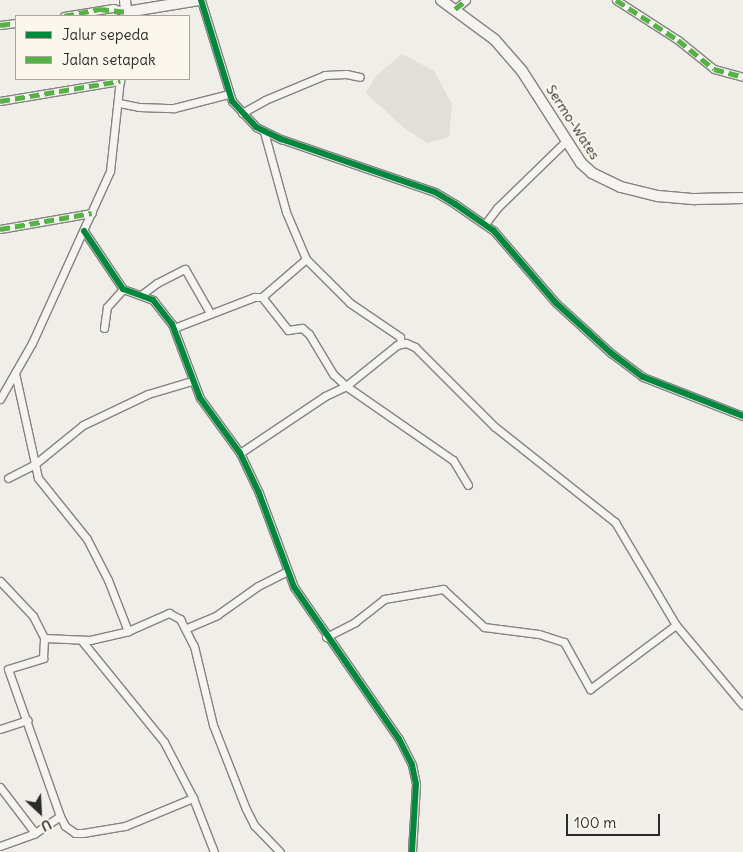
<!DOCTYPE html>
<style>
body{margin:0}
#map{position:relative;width:743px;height:852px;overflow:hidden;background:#f0eee8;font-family:Delius,sans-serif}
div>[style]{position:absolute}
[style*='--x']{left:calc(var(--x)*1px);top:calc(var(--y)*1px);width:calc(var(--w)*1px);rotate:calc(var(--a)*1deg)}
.built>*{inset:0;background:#e1dfd7}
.roads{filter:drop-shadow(1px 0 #848380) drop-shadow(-1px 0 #848380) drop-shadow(0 1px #848380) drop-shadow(0 -1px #848380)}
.minor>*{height:7px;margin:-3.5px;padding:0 3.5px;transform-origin:3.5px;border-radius:3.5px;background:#f5f4f0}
.secondary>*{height:10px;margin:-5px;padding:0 5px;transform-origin:5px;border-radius:5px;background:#f5f4f0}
.quiet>*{height:5px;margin-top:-2.5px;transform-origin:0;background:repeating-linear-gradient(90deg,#56b246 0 10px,transparent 0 15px)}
.cycleway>*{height:6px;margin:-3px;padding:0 3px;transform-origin:3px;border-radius:3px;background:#00873e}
span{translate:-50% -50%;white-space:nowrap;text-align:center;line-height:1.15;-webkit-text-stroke:4px #fbf7ec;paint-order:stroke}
.street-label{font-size:14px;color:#2b2b2b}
.legend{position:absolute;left:15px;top:15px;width:175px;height:65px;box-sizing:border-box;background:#fbf7ec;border:1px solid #a8a59f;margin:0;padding:6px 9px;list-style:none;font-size:15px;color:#2b2b2b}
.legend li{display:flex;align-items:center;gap:10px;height:25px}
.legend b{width:25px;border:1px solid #a8a59f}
.north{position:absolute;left:15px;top:787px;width:50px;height:50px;-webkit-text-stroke:4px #fbf7ec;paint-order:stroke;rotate:155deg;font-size:14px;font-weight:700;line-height:20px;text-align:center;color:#2b2b2b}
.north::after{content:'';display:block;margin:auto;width:18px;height:22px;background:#2b2b2b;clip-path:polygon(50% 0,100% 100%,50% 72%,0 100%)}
.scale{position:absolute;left:566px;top:814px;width:94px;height:22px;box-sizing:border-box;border:2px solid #2b2b2b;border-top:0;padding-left:6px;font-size:15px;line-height:18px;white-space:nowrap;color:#2b2b2b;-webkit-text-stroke:4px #fbf7ec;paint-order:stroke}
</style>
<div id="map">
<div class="built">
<div style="clip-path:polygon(402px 54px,434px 71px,452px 104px,449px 137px,427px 143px,403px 127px,366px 93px,376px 76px)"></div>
</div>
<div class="roads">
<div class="minor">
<div style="--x:201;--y:0;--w:106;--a:72.9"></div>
<div style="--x:232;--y:101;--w:35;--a:47"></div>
<div style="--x:256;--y:127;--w:28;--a:26"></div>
<div style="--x:281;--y:139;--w:163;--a:19"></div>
<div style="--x:435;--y:192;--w:23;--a:31"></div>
<div style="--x:455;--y:204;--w:47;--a:34.7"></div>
<div style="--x:494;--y:231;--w:95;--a:49.3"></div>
<div style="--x:556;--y:303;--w:74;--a:42.3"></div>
<div style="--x:611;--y:353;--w:40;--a:37"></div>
<div style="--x:643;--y:377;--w:107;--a:21.3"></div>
<div style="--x:616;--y:0;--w:74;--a:32.8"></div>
<div style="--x:678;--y:40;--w:46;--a:38.9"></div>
<div style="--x:714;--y:69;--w:30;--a:15"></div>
<div style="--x:455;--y:9;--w:14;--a:-39"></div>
<div style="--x:64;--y:16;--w:50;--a:-9.3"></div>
<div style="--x:113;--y:8;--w:14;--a:17"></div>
<div style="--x:126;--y:12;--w:4;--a:104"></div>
<div style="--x:0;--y:25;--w:16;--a:-7"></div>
<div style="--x:0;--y:101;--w:122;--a:-9.5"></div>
<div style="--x:119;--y:103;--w:20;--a:11"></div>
<div style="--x:139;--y:107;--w:35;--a:2"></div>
<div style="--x:174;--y:108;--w:57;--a:-14.3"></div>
<div style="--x:242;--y:113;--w:26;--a:-29"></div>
<div style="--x:265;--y:100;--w:65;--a:-22.6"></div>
<div style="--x:325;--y:75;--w:21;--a:-3"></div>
<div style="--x:346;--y:74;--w:14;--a:12"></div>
<div style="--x:264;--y:132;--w:83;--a:74.6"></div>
<div style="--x:286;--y:212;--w:51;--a:66.9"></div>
<div style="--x:306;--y:259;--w:62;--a:45"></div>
<div style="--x:350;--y:303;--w:60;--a:34.2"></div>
<div style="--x:400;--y:337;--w:7;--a:82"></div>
<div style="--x:485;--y:224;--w:20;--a:-53"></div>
<div style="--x:497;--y:208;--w:98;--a:-44.2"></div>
<div style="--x:0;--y:229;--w:93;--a:-9.9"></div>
<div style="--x:84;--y:231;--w:70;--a:56.1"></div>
<div style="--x:123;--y:289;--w:32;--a:20"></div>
<div style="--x:153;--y:300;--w:31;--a:52"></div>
<div style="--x:172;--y:324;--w:79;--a:69.3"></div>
<div style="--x:200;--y:398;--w:68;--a:54"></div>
<div style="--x:240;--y:453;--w:44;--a:64.6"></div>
<div style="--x:259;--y:493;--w:100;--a:69.6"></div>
<div style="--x:294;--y:587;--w:185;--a:55.4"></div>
<div style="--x:399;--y:739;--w:29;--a:63"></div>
<div style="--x:412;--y:765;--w:19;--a:78"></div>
<div style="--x:416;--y:784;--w:68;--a:93.4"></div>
<div style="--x:141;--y:295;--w:20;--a:-37"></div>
<div style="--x:157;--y:283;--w:31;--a:-27"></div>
<div style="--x:185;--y:269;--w:51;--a:60.4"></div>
<div style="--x:262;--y:297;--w:58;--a:-40.8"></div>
<div style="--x:104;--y:328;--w:21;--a:-82"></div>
<div style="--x:107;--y:307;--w:24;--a:-48"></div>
<div style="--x:174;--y:328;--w:86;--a:-21.2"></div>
<div style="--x:254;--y:297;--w:8;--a:0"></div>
<div style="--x:262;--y:297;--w:42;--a:51.8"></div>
<div style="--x:288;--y:330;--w:14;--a:-8"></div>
<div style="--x:302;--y:328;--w:9;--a:41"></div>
<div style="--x:309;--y:334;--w:47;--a:59"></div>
<div style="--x:333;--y:374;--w:18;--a:43"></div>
<div style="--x:346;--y:386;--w:130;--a:34.7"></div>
<div style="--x:453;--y:460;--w:29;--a:59"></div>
<div style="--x:15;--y:373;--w:93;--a:77.6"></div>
<div style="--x:35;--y:464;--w:62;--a:-39.1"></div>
<div style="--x:83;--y:425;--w:72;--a:-25.5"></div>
<div style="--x:148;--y:394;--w:46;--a:-16.5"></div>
<div style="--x:0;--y:399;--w:64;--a:-60.3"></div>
<div style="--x:32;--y:343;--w:189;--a:-65.6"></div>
<div style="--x:110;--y:171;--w:93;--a:-83.8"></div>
<div style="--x:240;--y:453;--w:102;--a:-33.8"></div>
<div style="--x:325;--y:396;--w:23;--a:-25"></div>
<div style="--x:346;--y:386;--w:65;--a:-38.8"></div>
<div style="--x:397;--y:345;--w:9;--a:-13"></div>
<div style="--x:406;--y:343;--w:10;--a:24"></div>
<div style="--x:415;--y:347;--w:113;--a:45"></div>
<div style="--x:495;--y:427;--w:153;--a:38.4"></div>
<div style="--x:615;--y:522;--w:120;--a:59.4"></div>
<div style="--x:676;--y:625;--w:104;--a:50.1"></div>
<div style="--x:8;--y:478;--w:30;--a:-27"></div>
<div style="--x:35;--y:464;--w:14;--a:78"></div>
<div style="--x:38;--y:478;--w:78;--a:51.2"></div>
<div style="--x:87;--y:539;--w:46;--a:62.9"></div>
<div style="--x:108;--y:580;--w:55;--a:68.6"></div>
<div style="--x:0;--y:581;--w:48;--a:46.7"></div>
<div style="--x:33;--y:616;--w:25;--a:63"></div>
<div style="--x:187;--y:628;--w:33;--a:-23"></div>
<div style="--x:217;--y:615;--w:50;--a:-35.3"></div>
<div style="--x:258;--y:586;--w:33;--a:-27"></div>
<div style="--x:326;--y:637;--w:33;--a:-27"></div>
<div style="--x:355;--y:622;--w:37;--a:-38"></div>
<div style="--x:384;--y:599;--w:60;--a:-9.6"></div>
<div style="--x:443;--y:589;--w:56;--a:42.8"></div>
<div style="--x:484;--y:627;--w:55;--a:7.3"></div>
<div style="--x:539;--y:634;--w:26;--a:18"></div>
<div style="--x:564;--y:642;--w:54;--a:61"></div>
<div style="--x:590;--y:689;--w:107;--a:-36.7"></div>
<div style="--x:82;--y:641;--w:130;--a:50.9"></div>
<div style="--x:164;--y:742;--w:63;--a:62.6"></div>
<div style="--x:0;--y:729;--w:29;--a:-18"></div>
<div style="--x:0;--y:787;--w:58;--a:52.7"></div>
<div style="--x:60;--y:816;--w:11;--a:63"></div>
<div style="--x:65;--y:826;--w:12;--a:35"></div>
<div style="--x:75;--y:833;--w:8;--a:0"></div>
<div style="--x:83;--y:833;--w:43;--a:-9.5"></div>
<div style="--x:125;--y:826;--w:74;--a:-22.4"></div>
<div style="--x:193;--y:798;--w:58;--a:68.7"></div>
<div style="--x:0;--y:846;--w:37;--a:-20"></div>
<div style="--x:35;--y:833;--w:30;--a:-34"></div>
<div style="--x:60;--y:816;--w:156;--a:-109.5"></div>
<div style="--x:8;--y:669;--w:37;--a:-17"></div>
<div style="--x:43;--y:658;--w:20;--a:-87"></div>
<div style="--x:44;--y:638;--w:46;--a:2.5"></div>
<div style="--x:90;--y:640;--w:39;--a:-13"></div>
<div style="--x:128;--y:631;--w:45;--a:-23.7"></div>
<div style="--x:169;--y:613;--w:13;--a:29"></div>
<div style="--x:180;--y:619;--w:30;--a:63"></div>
<div style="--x:194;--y:646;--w:81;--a:76.5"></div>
<div style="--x:213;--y:725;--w:90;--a:68.6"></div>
<div style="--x:246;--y:809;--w:18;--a:63"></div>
<div style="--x:254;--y:825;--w:37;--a:46"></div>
</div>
<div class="secondary">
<div style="--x:125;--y:0;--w:12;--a:85"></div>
<div style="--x:126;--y:12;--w:74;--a:-9.3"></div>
<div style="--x:441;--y:0;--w:67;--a:36.5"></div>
<div style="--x:495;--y:40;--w:41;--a:48.9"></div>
<div style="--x:522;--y:71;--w:109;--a:57.3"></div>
<div style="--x:581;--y:163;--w:15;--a:42"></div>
<div style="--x:592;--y:173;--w:32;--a:26"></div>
<div style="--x:621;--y:187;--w:38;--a:14"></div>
<div style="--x:658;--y:196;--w:37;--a:5"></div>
<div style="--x:695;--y:199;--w:48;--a:-1.2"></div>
</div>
</div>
<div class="quiet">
<div style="--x:616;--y:0;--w:74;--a:32.8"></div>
<div style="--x:678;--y:40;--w:46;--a:38.9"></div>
<div style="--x:714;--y:69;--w:30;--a:15"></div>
<div style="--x:455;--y:9;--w:14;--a:-39"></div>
<div style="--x:64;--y:16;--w:36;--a:-11"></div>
<div style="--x:99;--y:9;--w:27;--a:6"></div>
<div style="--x:0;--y:25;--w:16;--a:-7"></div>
<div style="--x:0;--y:101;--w:122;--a:-9.5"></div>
<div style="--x:0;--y:229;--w:93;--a:-9.9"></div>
</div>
<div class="cycleway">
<div style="--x:201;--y:0;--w:106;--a:72.9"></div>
<div style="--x:232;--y:101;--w:35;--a:47"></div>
<div style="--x:256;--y:127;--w:28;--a:26"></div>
<div style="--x:281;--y:139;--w:163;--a:19"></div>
<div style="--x:435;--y:192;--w:23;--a:31"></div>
<div style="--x:455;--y:204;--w:47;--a:34.7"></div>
<div style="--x:494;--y:231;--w:95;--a:49.3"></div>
<div style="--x:556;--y:303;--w:74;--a:42.3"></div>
<div style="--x:611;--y:353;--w:40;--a:37"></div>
<div style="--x:643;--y:377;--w:107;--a:21.3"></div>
<div style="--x:84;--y:231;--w:70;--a:56.1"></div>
<div style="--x:123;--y:289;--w:32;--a:20"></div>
<div style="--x:153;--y:300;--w:31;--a:52"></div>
<div style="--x:172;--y:324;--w:79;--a:69.3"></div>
<div style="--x:200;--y:398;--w:68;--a:54"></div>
<div style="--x:240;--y:453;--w:44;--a:64.6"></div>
<div style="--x:259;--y:493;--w:100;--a:69.6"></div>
<div style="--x:294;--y:587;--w:185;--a:55.4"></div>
<div style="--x:399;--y:739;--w:29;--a:63"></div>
<div style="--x:412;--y:765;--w:19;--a:78"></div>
<div style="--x:416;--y:784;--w:68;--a:93.4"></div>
</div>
<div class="street-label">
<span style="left:573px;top:122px;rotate:57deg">Sermo-Wates</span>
</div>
<ul class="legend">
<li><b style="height:6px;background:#00873e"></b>Jalur sepeda</li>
<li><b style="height:6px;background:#56b246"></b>Jalan setapak</li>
</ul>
<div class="north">U</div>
<div class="scale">100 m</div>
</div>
